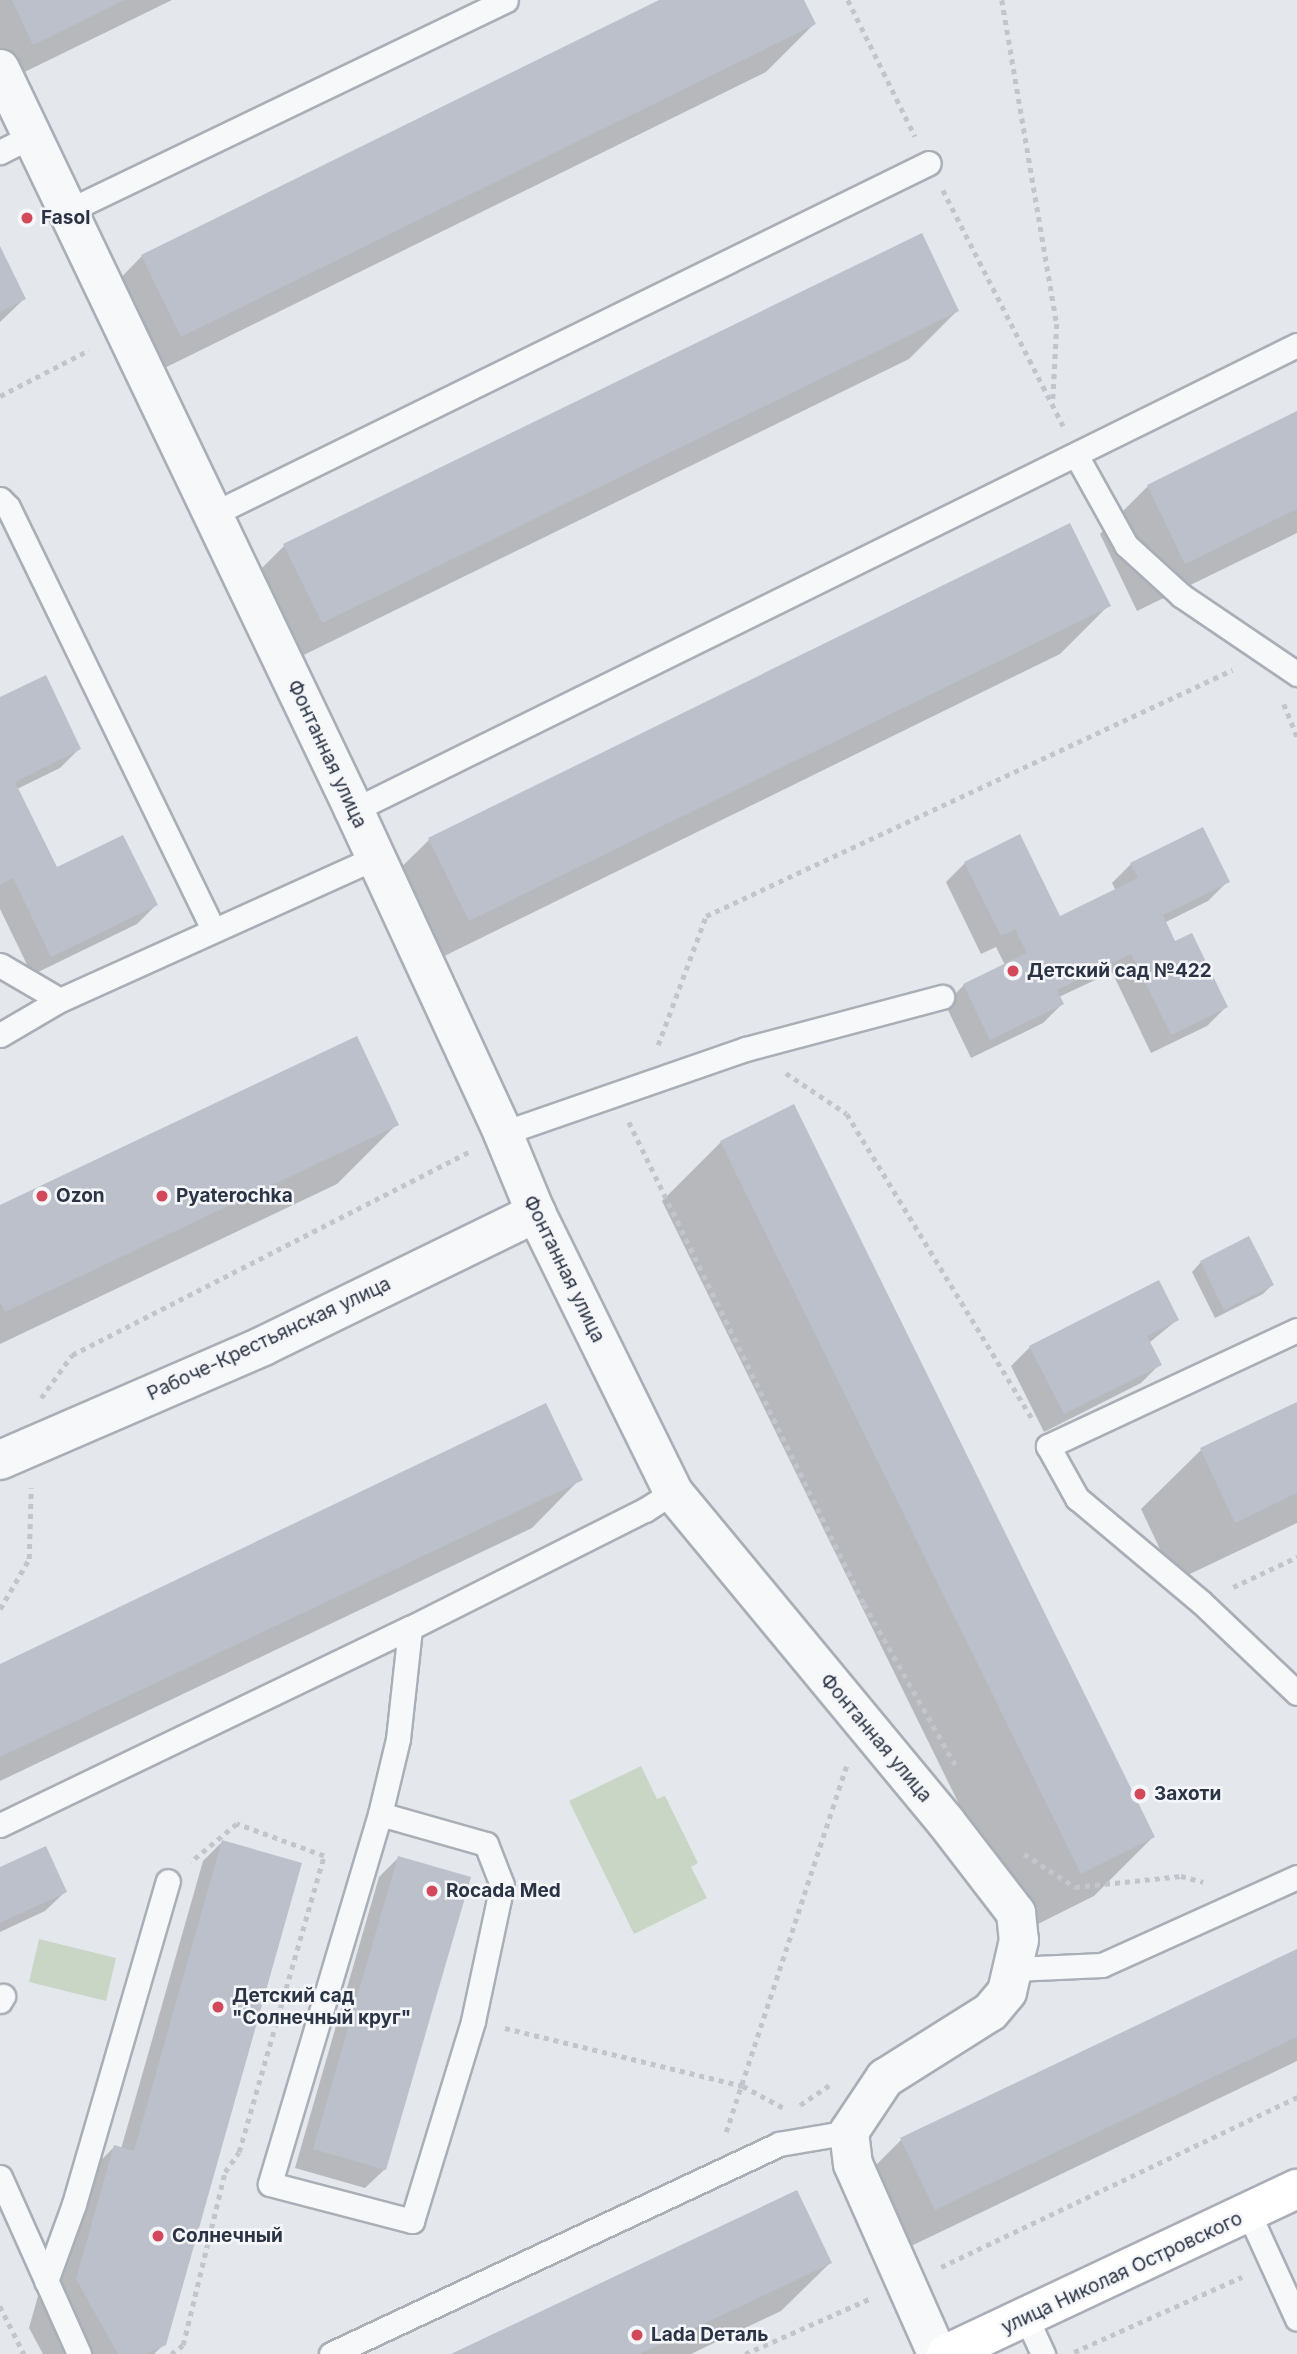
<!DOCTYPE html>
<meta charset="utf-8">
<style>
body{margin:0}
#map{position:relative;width:1297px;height:2354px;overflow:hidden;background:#e4e7ec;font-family:Inter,sans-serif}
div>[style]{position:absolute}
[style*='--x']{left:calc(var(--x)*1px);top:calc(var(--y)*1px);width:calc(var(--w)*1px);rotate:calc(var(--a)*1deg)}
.green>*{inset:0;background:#c9d6c5}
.shadow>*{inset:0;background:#0003}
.building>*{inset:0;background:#bbc0ca}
.path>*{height:4.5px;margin-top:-2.25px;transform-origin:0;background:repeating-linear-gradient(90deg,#c2c5cb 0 5px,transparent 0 10px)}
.roads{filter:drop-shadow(2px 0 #a9aeb7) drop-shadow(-2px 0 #a9aeb7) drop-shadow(0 2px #a9aeb7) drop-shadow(0 -2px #a9aeb7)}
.service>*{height:23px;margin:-11.5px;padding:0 11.5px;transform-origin:11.5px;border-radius:11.5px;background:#f7f8fa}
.minor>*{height:38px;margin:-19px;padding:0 19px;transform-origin:19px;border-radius:19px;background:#f7f8fa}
.secondary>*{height:38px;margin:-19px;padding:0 19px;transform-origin:19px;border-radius:19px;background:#fff}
.dots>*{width:19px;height:19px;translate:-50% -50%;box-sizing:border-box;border:4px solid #f4f6f9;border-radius:50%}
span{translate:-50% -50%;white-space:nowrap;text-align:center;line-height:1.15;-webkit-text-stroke:5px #f4f6f9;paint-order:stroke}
.poi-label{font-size:19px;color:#2b3445;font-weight:700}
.left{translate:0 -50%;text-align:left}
.street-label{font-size:19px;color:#2b3445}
</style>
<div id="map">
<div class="green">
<div style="clip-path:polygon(641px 1766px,657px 1799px,665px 1796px,698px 1863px,691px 1867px,707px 1898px,634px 1934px,569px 1801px)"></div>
<div style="clip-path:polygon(39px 1939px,116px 1958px,106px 2001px,29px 1982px)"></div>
</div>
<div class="shadow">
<div style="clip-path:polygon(0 0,172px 0,0 84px)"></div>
<div style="clip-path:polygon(663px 0,802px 0,814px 24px,766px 72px,132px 384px,94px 305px,142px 256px)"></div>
<div style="clip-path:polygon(0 250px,24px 299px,0 322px)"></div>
<div style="clip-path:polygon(957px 311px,909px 359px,273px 670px,236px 594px,284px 546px)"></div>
<div style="clip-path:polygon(1297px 413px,1297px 533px,1137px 611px,1100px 534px,1148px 486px)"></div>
<div style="clip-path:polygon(1108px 606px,1060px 654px,420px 968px,380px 888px,429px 840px)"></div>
<div style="clip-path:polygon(0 699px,79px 749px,60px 768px,17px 789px,56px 870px,156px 905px,137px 924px,32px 975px,0 909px)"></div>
<div style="clip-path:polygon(965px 863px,1059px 919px,1116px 891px,1112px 883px,1131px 864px,1227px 882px,1208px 901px,1164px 923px,1175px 944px,1226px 1007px,1207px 1026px,1151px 1053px,1112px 972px,1059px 997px,1062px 1004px,1043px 1023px,971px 1058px,945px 1004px,964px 985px,1005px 965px,996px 947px,981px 954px,946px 882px)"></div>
<div style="clip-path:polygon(396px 1125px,337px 1184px,0 1344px,0 1207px)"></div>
<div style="clip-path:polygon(721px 1142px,1153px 1837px,1094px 1896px,1022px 1932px,662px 1201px)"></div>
<div style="clip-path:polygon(1201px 1262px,1272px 1285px,1263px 1294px,1215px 1318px,1192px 1272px)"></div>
<div style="clip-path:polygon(1177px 1320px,1149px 1343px,1160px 1364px,1141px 1383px,1044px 1432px,1011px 1366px,1030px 1347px)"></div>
<div style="clip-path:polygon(1297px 1404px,1297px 1523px,1175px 1581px,1141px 1509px,1201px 1450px)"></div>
<div style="clip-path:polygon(580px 1479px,532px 1528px,0 1781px,0 1666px)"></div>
<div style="clip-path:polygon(222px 1842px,164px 2344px,154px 2354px,43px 2354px,29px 2328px,66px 2196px,114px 2147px,121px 2149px,203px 1861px)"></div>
<div style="clip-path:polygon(398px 1858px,385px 2169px,365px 2188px,295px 2168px,379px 1877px)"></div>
<div style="clip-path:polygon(0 1869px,65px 1892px,45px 1911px,0 1932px)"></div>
<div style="clip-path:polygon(1297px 1951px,1297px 2061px,886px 2258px,853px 2188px,901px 2140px)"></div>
<div style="clip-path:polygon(830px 2263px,781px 2311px,691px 2354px,455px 2354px)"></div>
</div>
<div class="building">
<div style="clip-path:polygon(12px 0,125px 0,33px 45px)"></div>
<div style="clip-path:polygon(659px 0,804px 0,816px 24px,181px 337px,141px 255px)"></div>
<div style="clip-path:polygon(922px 233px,959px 311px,322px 623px,283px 544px)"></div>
<div style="clip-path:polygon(0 246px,26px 299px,0 312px)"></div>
<div style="clip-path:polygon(1297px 411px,1297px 509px,1185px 564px,1147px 485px)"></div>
<div style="clip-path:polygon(1070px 523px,1111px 606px,469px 921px,428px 838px)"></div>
<div style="clip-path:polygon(46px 675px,81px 749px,15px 782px,57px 867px,123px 835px,158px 905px,51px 957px,13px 878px,0 885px,0 697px)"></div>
<div style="clip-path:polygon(1203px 827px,1230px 882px,1163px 915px,1175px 941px,1192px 933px,1228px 1007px,1171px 1035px,1131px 954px,1057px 990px,1064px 1004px,990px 1040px,963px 984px,1027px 953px,1015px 929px,1001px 936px,964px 862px,1020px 834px,1060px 916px,1138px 878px,1130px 863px)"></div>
<div style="clip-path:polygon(357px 1036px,399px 1125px,5px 1312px,0 1302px,0 1205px)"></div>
<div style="clip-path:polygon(794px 1104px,1155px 1837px,1081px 1874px,720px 1141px)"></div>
<div style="clip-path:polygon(1249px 1236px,1274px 1285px,1224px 1310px,1200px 1261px)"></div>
<div style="clip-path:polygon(1159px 1280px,1179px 1320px,1147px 1336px,1162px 1365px,1064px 1414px,1029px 1346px)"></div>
<div style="clip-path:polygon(1297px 1402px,1297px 1493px,1235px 1523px,1200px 1448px)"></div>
<div style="clip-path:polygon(546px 1403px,583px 1480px,0 1757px,0 1664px)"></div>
<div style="clip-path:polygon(222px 1840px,302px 1863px,166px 2345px,147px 2354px,118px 2354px,76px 2279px,114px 2145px,134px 2151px)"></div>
<div style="clip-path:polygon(46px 1846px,67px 1892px,0 1923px,0 1867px)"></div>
<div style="clip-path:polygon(398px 1856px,471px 1877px,386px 2170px,313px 2149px)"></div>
<div style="clip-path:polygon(1297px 1949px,1297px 2037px,935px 2210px,900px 2138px)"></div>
<div style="clip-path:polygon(797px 2190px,832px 2263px,640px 2354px,451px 2354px)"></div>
</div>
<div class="path">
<div style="--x:848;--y:0;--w:152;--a:63.8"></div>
<div style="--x:1002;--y:0;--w:329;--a:80.4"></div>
<div style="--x:1057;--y:324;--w:77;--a:93"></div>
<div style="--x:943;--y:190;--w:265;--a:63"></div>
<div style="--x:0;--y:396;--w:100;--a:-27.3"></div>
<div style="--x:1284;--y:704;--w:35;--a:68"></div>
<div style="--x:658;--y:1045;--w:138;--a:-69.6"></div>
<div style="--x:706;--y:916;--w:581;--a:-25.06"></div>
<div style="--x:786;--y:1073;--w:73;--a:33.9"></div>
<div style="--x:847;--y:1114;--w:358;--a:58.7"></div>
<div style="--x:629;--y:1122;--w:536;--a:64.01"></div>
<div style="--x:864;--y:1604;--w:186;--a:60.4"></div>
<div style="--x:41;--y:1398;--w:53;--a:-54.2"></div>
<div style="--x:72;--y:1355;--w:446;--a:-27.1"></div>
<div style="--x:1233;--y:1587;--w:71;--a:-25.1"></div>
<div style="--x:0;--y:1609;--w:58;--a:-59.9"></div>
<div style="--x:29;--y:1559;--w:71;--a:-88.4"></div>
<div style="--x:1024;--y:1854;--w:61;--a:32.9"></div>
<div style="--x:1075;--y:1887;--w:107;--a:-5.9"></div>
<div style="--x:1181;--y:1876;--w:23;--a:15"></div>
<div style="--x:505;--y:2028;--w:245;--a:13.7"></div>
<div style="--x:743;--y:2086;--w:47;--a:28.2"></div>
<div style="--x:800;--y:2105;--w:36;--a:-34"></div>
<div style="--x:726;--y:2132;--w:387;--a:-71.8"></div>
<div style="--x:941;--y:2267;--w:395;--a:-25.5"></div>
<div style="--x:0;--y:2306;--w:54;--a:63.4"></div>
<div style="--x:1074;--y:2352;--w:184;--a:-24.1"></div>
<div style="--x:171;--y:2354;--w:15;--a:-37"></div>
<div style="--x:183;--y:2345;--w:178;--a:-76.4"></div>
<div style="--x:225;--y:2172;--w:24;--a:-55"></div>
<div style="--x:239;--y:2152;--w:308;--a:-74"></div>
<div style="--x:324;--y:1856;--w:93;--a:-159.8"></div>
<div style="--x:237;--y:1824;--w:60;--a:140.4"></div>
<div style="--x:745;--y:2354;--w:136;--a:-23.9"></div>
</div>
<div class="roads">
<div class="service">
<div style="--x:0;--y:152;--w:35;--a:-27"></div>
<div style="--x:66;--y:212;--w:488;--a:-25.7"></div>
<div style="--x:1076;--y:455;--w:103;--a:60.9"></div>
<div style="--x:1126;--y:545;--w:76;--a:42.3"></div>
<div style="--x:1182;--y:596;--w:139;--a:34.1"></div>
<div style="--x:0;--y:499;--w:11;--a:45"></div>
<div style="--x:8;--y:507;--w:470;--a:64.1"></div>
<div style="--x:213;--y:514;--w:797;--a:-26.12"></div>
<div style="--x:354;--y:810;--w:1051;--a:-26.25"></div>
<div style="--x:0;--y:965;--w:69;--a:30.3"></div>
<div style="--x:0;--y:1035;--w:69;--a:-30.3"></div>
<div style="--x:60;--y:1000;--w:347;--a:-24.3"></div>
<div style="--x:503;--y:1133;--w:257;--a:-19.1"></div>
<div style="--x:746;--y:1049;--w:203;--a:-14.9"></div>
<div style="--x:1297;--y:1330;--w:275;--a:155"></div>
<div style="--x:1048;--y:1446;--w:60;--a:60.9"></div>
<div style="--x:1077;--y:1498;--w:162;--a:40"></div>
<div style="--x:1201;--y:1602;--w:132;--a:43.5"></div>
<div style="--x:380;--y:1814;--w:386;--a:106.6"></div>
<div style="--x:270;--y:2184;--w:147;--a:14.6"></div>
<div style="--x:412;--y:2221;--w:209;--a:-73"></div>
<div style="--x:473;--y:2021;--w:139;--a:-78"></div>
<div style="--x:502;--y:1885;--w:44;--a:-111.3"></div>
<div style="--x:486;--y:1844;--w:110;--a:-164.2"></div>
<div style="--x:380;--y:1814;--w:77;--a:-76.5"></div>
<div style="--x:398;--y:1739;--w:112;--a:-83.8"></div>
<div style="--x:0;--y:1825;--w:455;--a:-25.7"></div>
<div style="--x:410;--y:1628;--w:263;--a:-26.7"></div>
<div style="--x:645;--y:1510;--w:33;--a:-33"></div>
<div style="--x:1014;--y:1969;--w:88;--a:-2.6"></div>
<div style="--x:1102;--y:1965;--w:214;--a:-24.3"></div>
<div style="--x:0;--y:2001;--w:6;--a:-59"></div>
<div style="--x:0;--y:2177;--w:194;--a:65.9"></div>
<div style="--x:1249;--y:2214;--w:115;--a:65.4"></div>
<div style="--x:46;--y:2281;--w:82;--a:-70"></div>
<div style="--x:74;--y:2204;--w:336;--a:-73.8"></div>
<div style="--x:1026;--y:2317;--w:41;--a:65.3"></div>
<div style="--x:331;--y:2354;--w:495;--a:-25.1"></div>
<div style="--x:779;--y:2144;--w:71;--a:-9.7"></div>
</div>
<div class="minor">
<div style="--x:0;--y:69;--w:821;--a:64.46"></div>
<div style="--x:354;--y:810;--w:356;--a:65.2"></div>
<div style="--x:503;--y:1133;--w:87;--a:67.6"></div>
<div style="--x:536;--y:1213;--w:311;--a:63.8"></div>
<div style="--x:673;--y:1492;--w:428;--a:50.4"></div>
<div style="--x:946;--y:1822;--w:115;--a:52.4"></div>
<div style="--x:1016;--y:1913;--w:27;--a:84"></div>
<div style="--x:1019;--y:1940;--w:53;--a:103"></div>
<div style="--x:1007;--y:1992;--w:26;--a:130"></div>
<div style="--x:990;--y:2012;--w:124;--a:147.8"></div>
<div style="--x:885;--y:2078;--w:65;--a:123.7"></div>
<div style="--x:849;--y:2132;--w:32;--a:83"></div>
<div style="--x:853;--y:2164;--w:208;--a:66.1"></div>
<div style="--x:0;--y:1460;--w:287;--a:-23.4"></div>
<div style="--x:263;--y:1346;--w:304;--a:-26"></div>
</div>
<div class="secondary">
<div style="--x:946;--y:2354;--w:388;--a:-25.2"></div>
</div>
</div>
<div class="dots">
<div style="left:27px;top:218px;background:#d1495b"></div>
<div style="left:1013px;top:971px;background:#d1495b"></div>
<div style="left:42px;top:1196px;background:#d1495b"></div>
<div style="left:162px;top:1196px;background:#d1495b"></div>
<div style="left:1140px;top:1794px;background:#d1495b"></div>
<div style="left:432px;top:1891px;background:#d1495b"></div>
<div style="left:218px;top:2007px;background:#d1495b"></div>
<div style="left:158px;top:2236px;background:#d1495b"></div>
<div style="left:637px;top:2335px;background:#d1495b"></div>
</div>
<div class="poi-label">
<span class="left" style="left:41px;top:218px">Fasol</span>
<span class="left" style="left:1027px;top:971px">Детский сад №422</span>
<span class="left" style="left:56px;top:1196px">Ozon</span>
<span class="left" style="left:176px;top:1196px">Pyaterochka</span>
<span class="left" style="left:1154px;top:1794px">Захоти</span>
<span class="left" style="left:446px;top:1891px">Rocada Med</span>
<span class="left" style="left:232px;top:2007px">Детский сад<br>"Солнечный круг"</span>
<span class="left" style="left:172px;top:2236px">Солнечный</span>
<span class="left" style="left:651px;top:2335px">Lada Dеталь</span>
</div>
<div class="street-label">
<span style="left:327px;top:754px;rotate:65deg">Фонтанная улица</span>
<span style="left:564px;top:1269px;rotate:64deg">Фонтанная улица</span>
<span style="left:269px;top:1339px;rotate:-25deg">Рабоче-Крестьянская улица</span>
<span style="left:876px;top:1738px;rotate:50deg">Фонтанная улица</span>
<span style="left:1122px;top:2273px;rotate:-25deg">улица Николая Островского</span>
</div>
</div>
